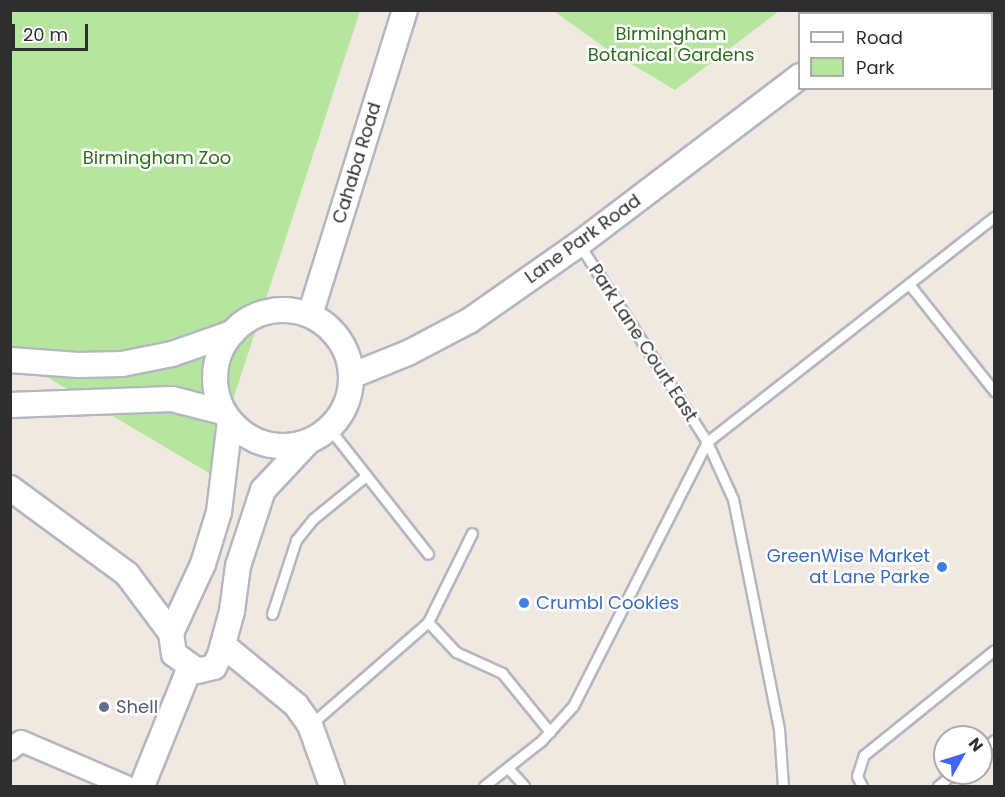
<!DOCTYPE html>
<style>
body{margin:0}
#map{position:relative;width:1005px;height:797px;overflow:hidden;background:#efe9e1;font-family:Poppins,sans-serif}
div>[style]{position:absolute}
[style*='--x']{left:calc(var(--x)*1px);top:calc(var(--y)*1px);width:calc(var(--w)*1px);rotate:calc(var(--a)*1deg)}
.green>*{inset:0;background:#b6e59e}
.roads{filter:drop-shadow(2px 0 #b4b7c1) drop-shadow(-2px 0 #b4b7c1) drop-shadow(0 2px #b4b7c1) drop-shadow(0 -2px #b4b7c1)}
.service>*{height:9px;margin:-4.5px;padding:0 4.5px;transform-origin:4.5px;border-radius:4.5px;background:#fff}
.minor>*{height:20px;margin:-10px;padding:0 10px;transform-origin:10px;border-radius:10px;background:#fff}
.tertiary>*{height:24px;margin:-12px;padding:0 12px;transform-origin:12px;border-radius:12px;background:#fff}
.tertiary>.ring{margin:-12px;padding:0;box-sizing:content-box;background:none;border:24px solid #fff;border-radius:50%}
.dots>*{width:16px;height:16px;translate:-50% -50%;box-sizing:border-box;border:3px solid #fff;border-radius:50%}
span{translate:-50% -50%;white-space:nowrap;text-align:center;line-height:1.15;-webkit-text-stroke:5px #fff;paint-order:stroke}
.park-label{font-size:18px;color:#2c6e1b}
.street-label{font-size:18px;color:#2e2e2e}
.shop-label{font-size:18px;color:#366cbe}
.right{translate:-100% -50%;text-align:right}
.left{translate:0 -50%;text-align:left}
.service-label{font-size:18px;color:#4e5e75}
.frame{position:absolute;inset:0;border:12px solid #2e2e2e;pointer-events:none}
.legend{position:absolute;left:798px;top:12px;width:195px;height:78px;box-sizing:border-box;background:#fff;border:2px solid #ababab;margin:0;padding:8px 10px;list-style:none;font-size:18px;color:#2e2e2e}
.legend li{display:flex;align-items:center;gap:12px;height:30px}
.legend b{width:30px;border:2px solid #ababab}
.north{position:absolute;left:933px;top:725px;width:60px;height:60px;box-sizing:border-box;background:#fff;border:2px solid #ababab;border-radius:50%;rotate:51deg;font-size:16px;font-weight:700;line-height:24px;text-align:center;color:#2e2e2e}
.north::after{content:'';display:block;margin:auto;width:21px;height:27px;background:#4264fb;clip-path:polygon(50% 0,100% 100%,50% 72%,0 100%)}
.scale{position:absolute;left:12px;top:24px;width:76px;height:27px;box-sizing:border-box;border:3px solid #2e2e2e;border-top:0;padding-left:8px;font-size:18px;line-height:21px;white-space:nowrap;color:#2e2e2e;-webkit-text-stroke:4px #fff;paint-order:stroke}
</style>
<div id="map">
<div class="green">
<div style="clip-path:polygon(11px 11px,360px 11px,209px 473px,11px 356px)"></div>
<div style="clip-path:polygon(554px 11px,779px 11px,675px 90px,608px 50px)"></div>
</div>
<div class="roads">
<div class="service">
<div style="--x:579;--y:244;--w:236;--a:57.1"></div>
<div style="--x:707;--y:442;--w:63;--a:65.5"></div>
<div style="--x:733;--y:499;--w:235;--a:78.7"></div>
<div style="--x:779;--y:729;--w:57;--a:86"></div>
<div style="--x:909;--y:284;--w:137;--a:51.5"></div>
<div style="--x:329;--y:428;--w:160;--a:51.8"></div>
<div style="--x:272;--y:614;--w:78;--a:-72"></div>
<div style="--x:296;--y:540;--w:27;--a:-51"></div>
<div style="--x:313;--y:519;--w:68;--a:-39.1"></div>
<div style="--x:428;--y:622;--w:41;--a:47"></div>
<div style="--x:456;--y:652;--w:51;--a:24.5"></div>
<div style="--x:502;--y:673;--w:76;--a:50.9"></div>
<div style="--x:310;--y:725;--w:157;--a:-41.1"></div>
<div style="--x:428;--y:622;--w:99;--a:-63.7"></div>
<div style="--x:981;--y:751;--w:17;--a:-40"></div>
<div style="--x:508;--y:768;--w:24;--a:48"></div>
<div style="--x:484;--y:786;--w:73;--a:-38.3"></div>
<div style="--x:541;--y:741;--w:47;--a:-47.6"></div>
<div style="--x:573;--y:706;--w:296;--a:-63.1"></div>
<div style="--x:707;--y:442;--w:365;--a:-38.1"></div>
<div style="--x:862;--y:786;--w:11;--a:-117"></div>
<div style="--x:857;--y:776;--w:22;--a:-72"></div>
<div style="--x:864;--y:755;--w:167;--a:-38.9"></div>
<div style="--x:938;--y:786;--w:21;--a:-39"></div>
</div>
<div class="minor">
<div style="--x:967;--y:10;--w:4;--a:63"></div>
<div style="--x:992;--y:42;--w:4;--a:56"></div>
<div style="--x:10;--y:750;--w:14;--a:-39"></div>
<div style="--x:21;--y:741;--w:114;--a:23.2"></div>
</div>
<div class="tertiary">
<div style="--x:882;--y:14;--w:6;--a:-45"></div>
<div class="ring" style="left:215px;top:310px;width:112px;height:112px"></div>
<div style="--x:310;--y:315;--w:319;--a:-72.7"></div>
<div style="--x:10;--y:360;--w:68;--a:4.2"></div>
<div style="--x:78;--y:365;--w:44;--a:-1.3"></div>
<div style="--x:122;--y:364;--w:51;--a:-11.3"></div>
<div style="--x:172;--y:354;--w:64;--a:-19.3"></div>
<div style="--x:351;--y:376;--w:61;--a:-22"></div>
<div style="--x:408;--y:353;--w:69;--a:-27.7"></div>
<div style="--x:469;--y:321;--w:134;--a:-35"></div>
<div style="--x:579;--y:244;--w:278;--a:-37.2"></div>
<div style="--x:10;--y:405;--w:162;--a:-2.1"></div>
<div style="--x:172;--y:399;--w:53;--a:14.3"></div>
<div style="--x:230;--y:421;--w:92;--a:96.9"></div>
<div style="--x:219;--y:512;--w:54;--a:107.1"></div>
<div style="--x:203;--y:564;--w:76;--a:114.9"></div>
<div style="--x:171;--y:633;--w:21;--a:82"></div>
<div style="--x:174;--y:654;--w:29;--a:36"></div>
<div style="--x:197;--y:671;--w:17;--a:-13"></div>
<div style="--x:214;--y:667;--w:13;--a:-63"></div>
<div style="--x:220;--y:655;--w:46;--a:-74.7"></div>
<div style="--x:232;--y:611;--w:45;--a:-82.4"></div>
<div style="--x:238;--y:566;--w:80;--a:-71.8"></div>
<div style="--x:263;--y:490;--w:67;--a:-46.8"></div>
<div style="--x:10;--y:488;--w:145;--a:36.3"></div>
<div style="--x:127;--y:574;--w:74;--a:53.3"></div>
<div style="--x:223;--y:645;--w:94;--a:39.4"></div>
<div style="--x:296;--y:705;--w:24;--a:55"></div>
<div style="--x:310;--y:725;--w:65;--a:70.2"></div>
<div style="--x:142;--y:786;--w:128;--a:-68"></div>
</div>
</div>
<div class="dots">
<div style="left:942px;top:567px;background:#3f7fe0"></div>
<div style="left:524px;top:603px;background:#3f7fe0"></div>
<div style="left:104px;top:707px;background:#5c6f8a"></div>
</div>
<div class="park-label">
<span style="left:671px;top:45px">Birmingham<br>Botanical Gardens</span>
<span style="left:157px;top:158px">Birmingham Zoo</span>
</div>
<div class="street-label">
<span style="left:357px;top:163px;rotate:-73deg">Cahaba Road</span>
<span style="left:583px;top:239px;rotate:-36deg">Lane Park Road</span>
<span style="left:643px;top:343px;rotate:57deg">Park Lane Court East</span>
</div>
<div class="shop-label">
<span class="right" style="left:930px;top:567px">GreenWise Market<br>at Lane Parke</span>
<span class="left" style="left:536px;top:603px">Crumbl Cookies</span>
</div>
<div class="service-label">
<span class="left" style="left:116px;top:707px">Shell</span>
</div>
<div class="frame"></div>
<ul class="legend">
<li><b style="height:8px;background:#fff"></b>Road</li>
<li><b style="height:16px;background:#b6e59e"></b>Park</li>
</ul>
<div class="north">N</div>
<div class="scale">20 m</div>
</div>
